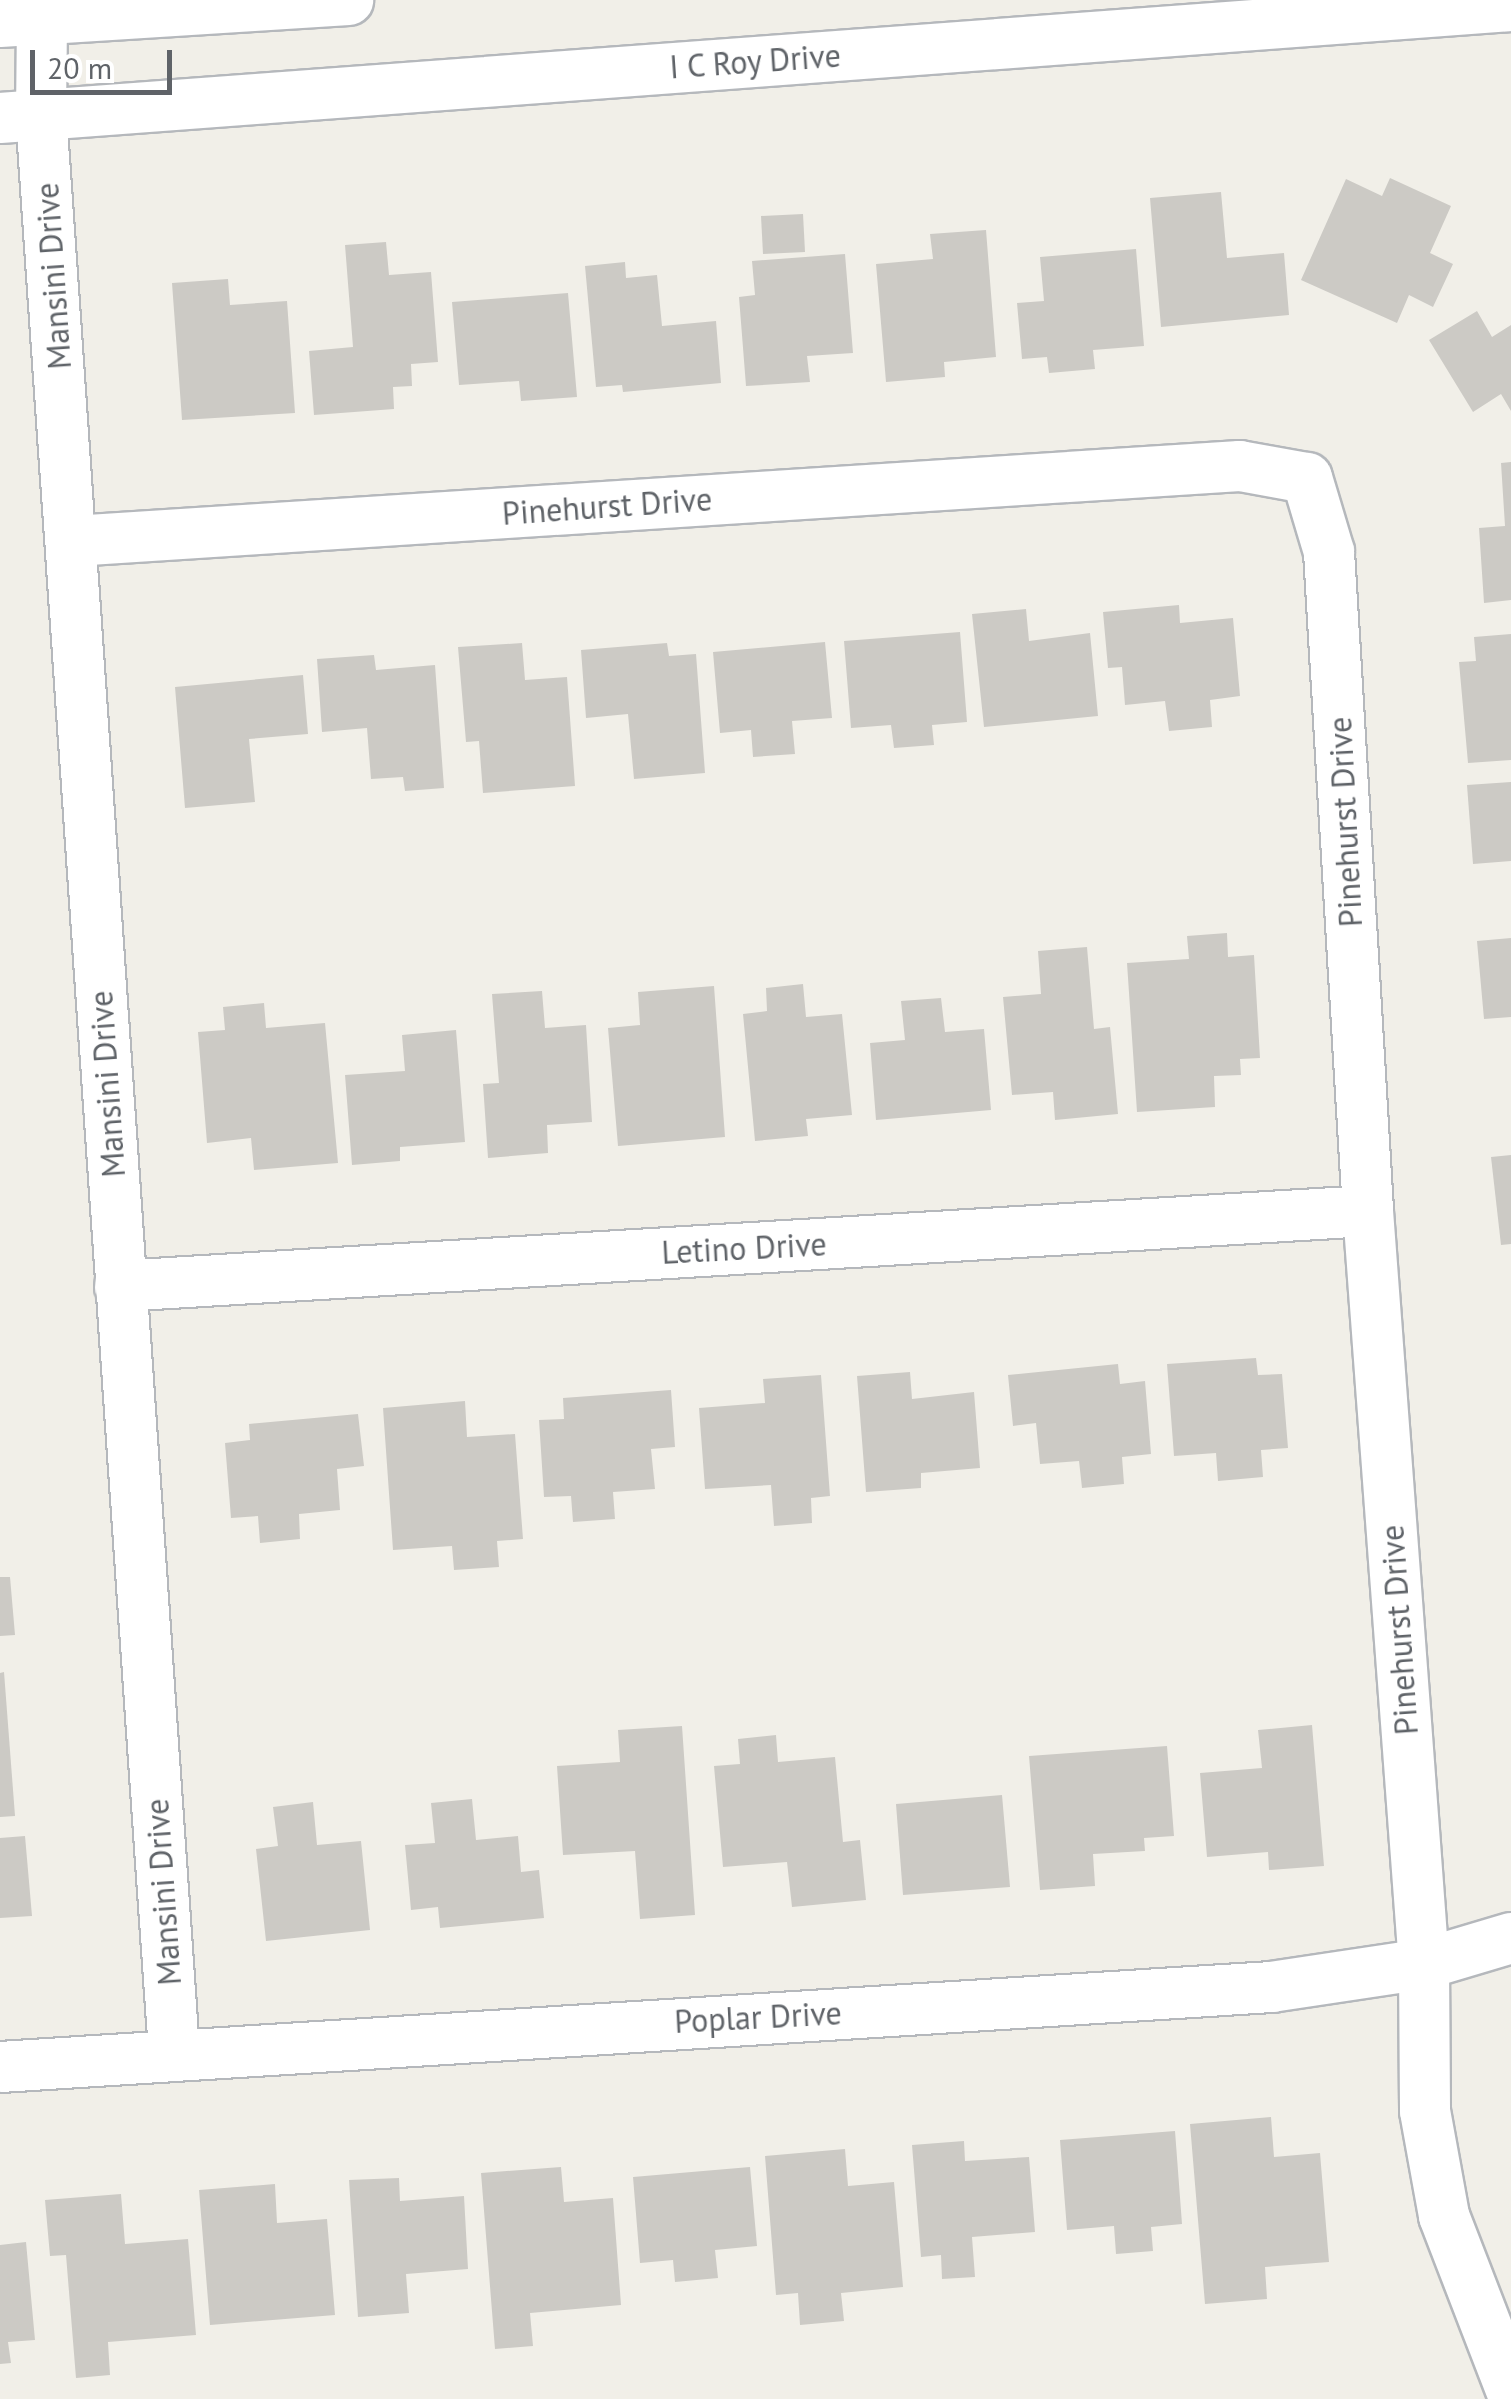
<!DOCTYPE html>
<style>
body{margin:0}
#map{position:relative;width:1511px;height:2399px;overflow:hidden;background:#f1efe8;font-family:"PT Sans",sans-serif}
div>[style]{position:absolute}
[style*='--x']{left:calc(var(--x)*1px);top:calc(var(--y)*1px);width:calc(var(--w)*1px);rotate:calc(var(--a)*1deg)}
.building>*{inset:0;background:#cccac5}
.roads{filter:drop-shadow(2px 0 #b5b8bc) drop-shadow(-2px 0 #b5b8bc) drop-shadow(0 2px #b5b8bc) drop-shadow(0 -2px #b5b8bc)}
.minor>*{height:50px;margin:-25px;padding:0 25px;transform-origin:25px;border-radius:25px;background:#fff}
span{translate:-50% -50%;white-space:nowrap;text-align:center;line-height:1.15;-webkit-text-stroke:10px #fff;paint-order:stroke}
.street-label{font-size:32px;color:#5f6368}
.scale{position:absolute;left:30px;top:50px;width:142px;height:45px;box-sizing:border-box;border:5px solid #5f6368;border-top:0;padding-left:12px;font-size:30px;line-height:35px;white-space:nowrap;color:#5f6368;-webkit-text-stroke:8px #fff;paint-order:stroke}
</style>
<div id="map">
<div class="building">
<div style="clip-path:polygon(1390px 178px,1451px 206px,1430px 253px,1453px 264px,1433px 307px,1409px 295px,1397px 323px,1301px 280px,1346px 179px,1382px 196px)"></div>
<div style="clip-path:polygon(1221px 192px,1227px 258px,1284px 253px,1289px 315px,1161px 327px,1150px 198px)"></div>
<div style="clip-path:polygon(803px 214px,805px 252px,763px 254px,761px 216px)"></div>
<div style="clip-path:polygon(986px 230px,996px 357px,944px 362px,945px 377px,886px 382px,876px 264px,933px 259px,930px 234px)"></div>
<div style="clip-path:polygon(386px 242px,389px 275px,431px 272px,438px 362px,411px 364px,412px 386px,393px 387px,394px 409px,314px 415px,309px 351px,353px 347px,345px 245px)"></div>
<div style="clip-path:polygon(1136px 249px,1144px 346px,1093px 350px,1095px 369px,1049px 373px,1047px 357px,1022px 359px,1017px 303px,1044px 301px,1040px 257px)"></div>
<div style="clip-path:polygon(845px 254px,853px 353px,807px 356px,810px 382px,746px 386px,739px 297px,755px 295px,752px 261px)"></div>
<div style="clip-path:polygon(625px 262px,626px 278px,657px 275px,662px 326px,716px 321px,721px 383px,623px 392px,622px 385px,596px 387px,585px 266px)"></div>
<div style="clip-path:polygon(228px 279px,230px 305px,287px 301px,295px 413px,182px 420px,172px 283px)"></div>
<div style="clip-path:polygon(568px 293px,577px 397px,521px 401px,519px 381px,459px 385px,452px 302px)"></div>
<div style="clip-path:polygon(1477px 311px,1492px 337px,1511px 325px,1511px 411px,1501px 394px,1473px 412px,1429px 340px)"></div>
<div style="clip-path:polygon(1511px 462px,1511px 600px,1484px 603px,1479px 528px,1505px 526px,1501px 463px)"></div>
<div style="clip-path:polygon(1179px 605px,1180px 623px,1233px 618px,1240px 696px,1210px 700px,1212px 727px,1169px 731px,1165px 701px,1125px 705px,1122px 667px,1108px 668px,1103px 612px)"></div>
<div style="clip-path:polygon(1026px 609px,1029px 641px,1090px 633px,1098px 716px,984px 727px,972px 614px)"></div>
<div style="clip-path:polygon(960px 632px,967px 722px,932px 725px,934px 745px,894px 748px,891px 725px,851px 728px,844px 641px)"></div>
<div style="clip-path:polygon(1511px 634px,1511px 760px,1468px 763px,1459px 662px,1476px 661px,1474px 637px)"></div>
<div style="clip-path:polygon(825px 642px,832px 718px,792px 721px,795px 754px,753px 757px,751px 730px,720px 733px,713px 652px)"></div>
<div style="clip-path:polygon(522px 643px,525px 680px,567px 677px,575px 786px,483px 793px,479px 741px,466px 742px,458px 647px)"></div>
<div style="clip-path:polygon(667px 643px,669px 656px,696px 654px,705px 773px,634px 779px,628px 714px,586px 718px,581px 650px)"></div>
<div style="clip-path:polygon(374px 655px,376px 670px,435px 665px,444px 788px,405px 791px,403px 777px,371px 779px,367px 728px,322px 732px,317px 659px)"></div>
<div style="clip-path:polygon(303px 675px,308px 734px,249px 739px,255px 802px,185px 808px,175px 687px)"></div>
<div style="clip-path:polygon(1511px 782px,1511px 861px,1473px 864px,1467px 785px)"></div>
<div style="clip-path:polygon(1227px 933px,1228px 957px,1254px 955px,1260px 1058px,1240px 1059px,1241px 1075px,1214px 1076px,1215px 1107px,1137px 1112px,1127px 963px,1189px 959px,1187px 936px)"></div>
<div style="clip-path:polygon(1511px 938px,1511px 1017px,1484px 1019px,1477px 941px)"></div>
<div style="clip-path:polygon(1087px 947px,1094px 1029px,1110px 1027px,1118px 1114px,1055px 1120px,1053px 1092px,1012px 1095px,1003px 997px,1041px 994px,1038px 951px)"></div>
<div style="clip-path:polygon(803px 984px,806px 1017px,842px 1014px,852px 1115px,806px 1119px,808px 1136px,755px 1141px,743px 1014px,767px 1011px,766px 988px)"></div>
<div style="clip-path:polygon(714px 986px,725px 1137px,618px 1146px,608px 1028px,640px 1025px,638px 992px)"></div>
<div style="clip-path:polygon(542px 991px,545px 1028px,586px 1025px,592px 1122px,547px 1125px,548px 1153px,488px 1158px,483px 1084px,499px 1083px,492px 994px)"></div>
<div style="clip-path:polygon(941px 998px,945px 1032px,984px 1029px,991px 1110px,876px 1120px,870px 1043px,905px 1040px,901px 1001px)"></div>
<div style="clip-path:polygon(264px 1003px,266px 1028px,325px 1023px,338px 1163px,254px 1170px,251px 1138px,207px 1143px,198px 1032px,225px 1030px,223px 1007px)"></div>
<div style="clip-path:polygon(456px 1030px,465px 1142px,400px 1147px,400px 1161px,352px 1165px,345px 1075px,405px 1071px,402px 1035px)"></div>
<div style="clip-path:polygon(1511px 1155px,1511px 1244px,1501px 1245px,1491px 1157px)"></div>
<div style="clip-path:polygon(1256px 1358px,1258px 1375px,1282px 1374px,1288px 1448px,1261px 1450px,1263px 1477px,1218px 1481px,1216px 1453px,1174px 1456px,1167px 1364px)"></div>
<div style="clip-path:polygon(1118px 1364px,1120px 1384px,1145px 1381px,1151px 1454px,1122px 1457px,1124px 1484px,1082px 1488px,1079px 1461px,1040px 1464px,1036px 1423px,1013px 1426px,1008px 1375px)"></div>
<div style="clip-path:polygon(910px 1372px,912px 1399px,974px 1392px,980px 1468px,921px 1473px,921px 1488px,866px 1492px,857px 1376px)"></div>
<div style="clip-path:polygon(821px 1375px,830px 1496px,811px 1498px,812px 1523px,774px 1526px,771px 1485px,705px 1489px,699px 1408px,765px 1403px,763px 1379px)"></div>
<div style="clip-path:polygon(671px 1390px,675px 1447px,651px 1449px,655px 1489px,613px 1492px,615px 1519px,573px 1522px,571px 1496px,544px 1497px,539px 1420px,564px 1419px,563px 1398px)"></div>
<div style="clip-path:polygon(465px 1401px,467px 1437px,515px 1434px,523px 1539px,497px 1541px,499px 1567px,454px 1570px,452px 1546px,393px 1550px,383px 1408px)"></div>
<div style="clip-path:polygon(358px 1414px,364px 1466px,337px 1469px,340px 1510px,299px 1514px,300px 1539px,260px 1543px,258px 1516px,231px 1518px,225px 1443px,250px 1440px,249px 1424px)"></div>
<div style="clip-path:polygon(0 1577px,10px 1577px,15px 1635px,0 1636px)"></div>
<div style="clip-path:polygon(4px 1672px,15px 1816px,0 1817px,0 1673px)"></div>
<div style="clip-path:polygon(1312px 1725px,1324px 1866px,1269px 1870px,1268px 1852px,1207px 1857px,1200px 1773px,1262px 1768px,1258px 1730px)"></div>
<div style="clip-path:polygon(682px 1726px,695px 1915px,640px 1919px,635px 1851px,563px 1855px,557px 1766px,620px 1762px,618px 1730px)"></div>
<div style="clip-path:polygon(776px 1735px,778px 1762px,835px 1757px,843px 1842px,860px 1840px,866px 1900px,792px 1907px,787px 1862px,723px 1867px,714px 1766px,740px 1764px,738px 1739px)"></div>
<div style="clip-path:polygon(1167px 1746px,1174px 1836px,1144px 1838px,1145px 1851px,1093px 1854px,1095px 1886px,1040px 1890px,1029px 1756px)"></div>
<div style="clip-path:polygon(1002px 1795px,1010px 1887px,903px 1895px,896px 1804px)"></div>
<div style="clip-path:polygon(472px 1799px,476px 1840px,518px 1836px,521px 1872px,539px 1870px,544px 1918px,440px 1928px,438px 1907px,411px 1910px,405px 1845px,435px 1843px,431px 1803px)"></div>
<div style="clip-path:polygon(313px 1802px,317px 1845px,361px 1841px,370px 1930px,266px 1941px,256px 1849px,278px 1846px,273px 1807px)"></div>
<div style="clip-path:polygon(25px 1836px,32px 1916px,0 1918px,0 1838px)"></div>
<div style="clip-path:polygon(1271px 2117px,1274px 2157px,1320px 2153px,1329px 2262px,1265px 2267px,1267px 2299px,1205px 2304px,1190px 2124px)"></div>
<div style="clip-path:polygon(1175px 2131px,1182px 2224px,1151px 2227px,1153px 2251px,1116px 2254px,1114px 2226px,1067px 2230px,1060px 2140px)"></div>
<div style="clip-path:polygon(964px 2141px,965px 2161px,1029px 2157px,1035px 2232px,972px 2237px,975px 2277px,942px 2279px,941px 2255px,921px 2257px,912px 2145px)"></div>
<div style="clip-path:polygon(845px 2149px,848px 2186px,894px 2182px,903px 2287px,841px 2293px,844px 2321px,800px 2325px,798px 2293px,776px 2295px,765px 2156px)"></div>
<div style="clip-path:polygon(561px 2167px,564px 2202px,613px 2198px,621px 2305px,530px 2313px,533px 2346px,495px 2349px,481px 2173px)"></div>
<div style="clip-path:polygon(750px 2167px,757px 2246px,715px 2250px,718px 2278px,675px 2282px,673px 2260px,640px 2263px,633px 2177px)"></div>
<div style="clip-path:polygon(399px 2178px,400px 2201px,464px 2196px,468px 2269px,406px 2274px,409px 2313px,358px 2317px,349px 2180px)"></div>
<div style="clip-path:polygon(275px 2184px,277px 2223px,327px 2219px,335px 2315px,210px 2325px,199px 2190px)"></div>
<div style="clip-path:polygon(121px 2194px,125px 2244px,188px 2239px,196px 2335px,108px 2342px,110px 2375px,76px 2378px,66px 2255px,50px 2256px,45px 2200px)"></div>
<div style="clip-path:polygon(26px 2242px,35px 2340px,8px 2342px,11px 2363px,0 2364px,0 2245px)"></div>
</div>
<div class="roads">
<div class="minor">
<div style="--x:35;--y:0;--w:21;--a:71"></div>
<div style="--x:42;--y:20;--w:95;--a:90.6"></div>
<div style="--x:41;--y:115;--w:1943;--a:86.07"></div>
<div style="--x:0;--y:22;--w:349;--a:-3.6"></div>
<div style="--x:0;--y:118;--w:1515;--a:-4.24"></div>
<div style="--x:73;--y:541;--w:1169;--a:-3.68"></div>
<div style="--x:1240;--y:466;--w:68;--a:10.2"></div>
<div style="--x:1307;--y:478;--w:77;--a:73.4"></div>
<div style="--x:1329;--y:552;--w:660;--a:86.61"></div>
<div style="--x:1368;--y:1211;--w:755;--a:85.75"></div>
<div style="--x:1424;--y:1964;--w:147;--a:89.6"></div>
<div style="--x:1425;--y:2111;--w:107;--a:79.7"></div>
<div style="--x:1444;--y:2216;--w:186;--a:68.9"></div>
<div style="--x:120;--y:1286;--w:1250;--a:-3.44"></div>
<div style="--x:0;--y:2067;--w:1274;--a:-3.6"></div>
<div style="--x:1271;--y:1987;--w:155;--a:-8.5"></div>
<div style="--x:1424;--y:1964;--w:91;--a:-16.6"></div>
</div>
</div>
<div class="street-label">
<span style="left:755px;top:61px;rotate:-4deg">I C Roy Drive</span>
<span style="left:53px;top:276px;rotate:-94deg">Mansini Drive</span>
<span style="left:607px;top:506px;rotate:-4deg">Pinehurst Drive</span>
<span style="left:1345px;top:822px;rotate:-93deg">Pinehurst Drive</span>
<span style="left:107px;top:1084px;rotate:-94deg">Mansini Drive</span>
<span style="left:744px;top:1248px;rotate:-3deg">Letino Drive</span>
<span style="left:1399px;top:1630px;rotate:-94deg">Pinehurst Drive</span>
<span style="left:163px;top:1892px;rotate:-94deg">Mansini Drive</span>
<span style="left:758px;top:2017px;rotate:-3deg">Poplar Drive</span>
</div>
<div class="scale">20 m</div>
</div>
